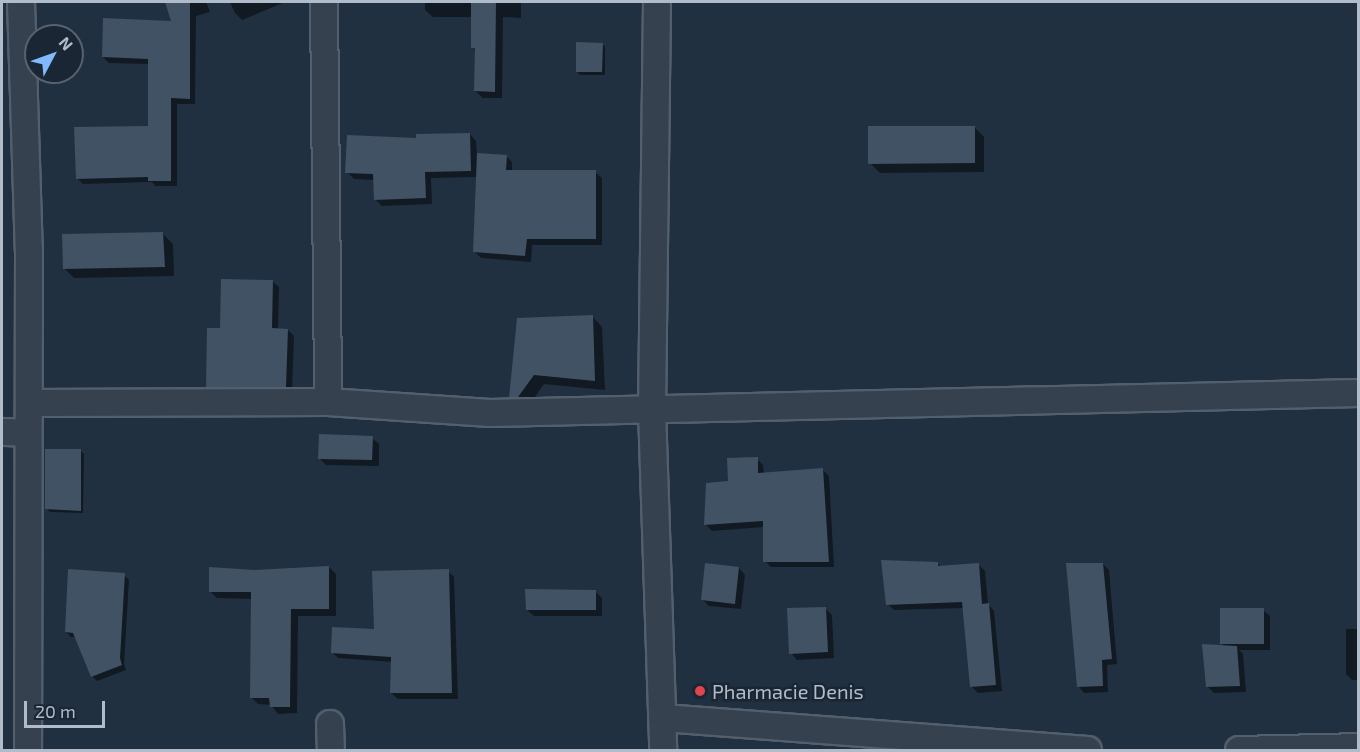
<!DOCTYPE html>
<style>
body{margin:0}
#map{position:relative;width:1360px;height:752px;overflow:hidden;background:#213040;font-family:"Exo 2",sans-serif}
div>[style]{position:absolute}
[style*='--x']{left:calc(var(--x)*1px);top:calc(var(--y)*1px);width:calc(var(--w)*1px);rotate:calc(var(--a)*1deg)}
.shadow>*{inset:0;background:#0007}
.building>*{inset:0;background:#415264}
.roads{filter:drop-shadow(2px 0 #535f6d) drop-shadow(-2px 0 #535f6d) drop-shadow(0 2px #535f6d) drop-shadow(0 -2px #535f6d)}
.minor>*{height:26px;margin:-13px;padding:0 13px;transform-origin:13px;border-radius:13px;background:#35414f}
.dots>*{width:16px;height:16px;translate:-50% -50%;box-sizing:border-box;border:3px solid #1a2634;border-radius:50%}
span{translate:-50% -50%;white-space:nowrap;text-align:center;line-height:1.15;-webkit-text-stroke:5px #1a2634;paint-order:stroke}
.poi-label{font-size:20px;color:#b1bcca}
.left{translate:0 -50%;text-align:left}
.frame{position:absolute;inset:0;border:3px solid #b1bcca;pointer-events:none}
.north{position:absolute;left:24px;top:24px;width:60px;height:60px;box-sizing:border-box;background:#1a2634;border:2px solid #566270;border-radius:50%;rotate:49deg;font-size:16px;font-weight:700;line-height:24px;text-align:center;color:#b1bcca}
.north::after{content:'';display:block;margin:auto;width:21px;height:27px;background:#81b9ff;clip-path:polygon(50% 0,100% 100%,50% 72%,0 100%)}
.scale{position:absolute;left:24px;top:701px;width:81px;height:27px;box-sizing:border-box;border:3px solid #b1bcca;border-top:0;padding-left:8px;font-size:18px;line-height:21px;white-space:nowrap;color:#b1bcca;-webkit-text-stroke:4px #1a2634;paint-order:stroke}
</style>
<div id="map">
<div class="shadow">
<div style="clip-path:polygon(166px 2px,206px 2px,210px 12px,196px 16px,195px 104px,177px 104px,177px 186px,155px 186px,152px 182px,83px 184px,77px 178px,149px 128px,149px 64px,109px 63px,103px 57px,173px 22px)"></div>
<div style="clip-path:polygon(230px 2px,285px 2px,242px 20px,235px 13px)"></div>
<div style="clip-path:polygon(425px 2px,521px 2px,521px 18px,503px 17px,502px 98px,483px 98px,475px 91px,476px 50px,473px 47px,472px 17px,433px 17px,425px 10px)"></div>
<div style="clip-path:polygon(602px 44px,605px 47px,605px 75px,580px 75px,577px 72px)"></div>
<div style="clip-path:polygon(974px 127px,984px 137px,984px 172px,880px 173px,870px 163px)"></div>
<div style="clip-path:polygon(470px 134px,476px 141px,477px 155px,506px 156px,512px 162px,512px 171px,595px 172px,602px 178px,602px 245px,532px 245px,531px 262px,481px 258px,475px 252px,478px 177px,431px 178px,432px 204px,382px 206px,375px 199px,375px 180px,354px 179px,347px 172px,418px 139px)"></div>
<div style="clip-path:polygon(163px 234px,173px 244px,174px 276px,74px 278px,64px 268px)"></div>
<div style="clip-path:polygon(272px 281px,279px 287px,278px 330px,288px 330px,294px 336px,292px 393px,214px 393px,208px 387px,222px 330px)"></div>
<div style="clip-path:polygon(593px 317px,602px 327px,605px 390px,544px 384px,528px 407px,521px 407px,511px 397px)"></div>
<div style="clip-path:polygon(372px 438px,379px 444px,379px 466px,326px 465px,319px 458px)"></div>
<div style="clip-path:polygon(81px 451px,84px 454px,83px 513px,50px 512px,47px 509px)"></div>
<div style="clip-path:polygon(757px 459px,763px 465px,764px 474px,823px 470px,829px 476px,834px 567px,771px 567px,765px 561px,765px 527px,712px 531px,706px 525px,730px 483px)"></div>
<div style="clip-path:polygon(937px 563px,941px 567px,979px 565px,985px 571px,988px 604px,994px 611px,1002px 691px,978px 693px,972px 687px,964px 608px,894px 610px,888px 604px)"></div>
<div style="clip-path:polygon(1103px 564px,1109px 570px,1117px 664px,1107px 665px,1108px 692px,1084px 693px,1079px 687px)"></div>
<div style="clip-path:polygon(329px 567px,336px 574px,336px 616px,298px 616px,297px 713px,278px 714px,271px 705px,258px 704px,251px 697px,252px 599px,217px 598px,210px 591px)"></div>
<div style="clip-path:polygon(739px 568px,745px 575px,741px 609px,709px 606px,702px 599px)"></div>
<div style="clip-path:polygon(448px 571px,454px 577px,458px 699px,398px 699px,391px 693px,393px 662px,338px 658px,332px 652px,376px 631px)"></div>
<div style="clip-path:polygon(124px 575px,129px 580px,124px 664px,126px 670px,97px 681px,92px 676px,77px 637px,71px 637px,66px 632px)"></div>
<div style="clip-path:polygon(595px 591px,602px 598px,602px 616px,534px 616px,527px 610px)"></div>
<div style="clip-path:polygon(826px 609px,832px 615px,834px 658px,797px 660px,791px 653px)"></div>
<div style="clip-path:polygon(1263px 610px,1270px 616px,1270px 650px,1239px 650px,1243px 654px,1246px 692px,1214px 693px,1207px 686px,1225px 647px,1221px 643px)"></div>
<div style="clip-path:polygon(1346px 629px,1358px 629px,1358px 680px,1352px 680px,1346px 674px)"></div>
</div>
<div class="building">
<div style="clip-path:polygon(165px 2px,190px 2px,190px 99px,171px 98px,171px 181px,148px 181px,148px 177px,76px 179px,74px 127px,148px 126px,148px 59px,102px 57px,103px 18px,171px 21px)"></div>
<div style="clip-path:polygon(471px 2px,496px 2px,495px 92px,474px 91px,475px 48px,471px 48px)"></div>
<div style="clip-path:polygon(576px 42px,603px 43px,602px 72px,576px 72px)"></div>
<div style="clip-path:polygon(868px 126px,975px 126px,975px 163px,868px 164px)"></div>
<div style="clip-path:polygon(470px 133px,471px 171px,425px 172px,426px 198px,374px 200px,373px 174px,345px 173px,347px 135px,416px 138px,416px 134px)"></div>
<div style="clip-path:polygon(477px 153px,507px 155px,506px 170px,596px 170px,596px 239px,527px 239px,525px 256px,473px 252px)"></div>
<div style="clip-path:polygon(163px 232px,165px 267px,63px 269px,62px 234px)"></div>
<div style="clip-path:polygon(221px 279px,273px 280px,272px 328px,288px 329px,286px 387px,206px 387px,207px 328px,220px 328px)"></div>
<div style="clip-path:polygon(593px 315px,595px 381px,534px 375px,518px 397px,509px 398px,517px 318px)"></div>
<div style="clip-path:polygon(319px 434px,373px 436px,372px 460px,318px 459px)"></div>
<div style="clip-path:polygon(45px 449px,81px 449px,81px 511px,45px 509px)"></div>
<div style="clip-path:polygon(758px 457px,758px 473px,823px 468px,829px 562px,763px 562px,763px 521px,704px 525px,706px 483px,728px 481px,727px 458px)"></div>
<div style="clip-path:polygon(881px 560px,938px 562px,938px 566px,979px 563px,982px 604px,989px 603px,996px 685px,970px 687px,962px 602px,886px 605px)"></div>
<div style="clip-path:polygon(705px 563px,739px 567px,735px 604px,701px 600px)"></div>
<div style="clip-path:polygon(1066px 563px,1103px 563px,1112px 659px,1102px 660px,1103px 686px,1077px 687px)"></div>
<div style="clip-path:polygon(329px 566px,329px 609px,291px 609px,290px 707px,270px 707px,269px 698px,250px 698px,251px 592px,209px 592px,209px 567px,254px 570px)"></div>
<div style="clip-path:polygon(68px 569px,125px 573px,120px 658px,122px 665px,91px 677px,73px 633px,65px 632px)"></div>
<div style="clip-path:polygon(449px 569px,452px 693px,390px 693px,391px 657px,331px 653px,332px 627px,374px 629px,372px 571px)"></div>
<div style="clip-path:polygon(525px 589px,596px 590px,596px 610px,526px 610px)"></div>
<div style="clip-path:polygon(826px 607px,828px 652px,789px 654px,787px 608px)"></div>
<div style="clip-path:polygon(1220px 608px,1264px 608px,1264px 644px,1220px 644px)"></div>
<div style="clip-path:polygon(1202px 644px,1237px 646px,1240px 686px,1206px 687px)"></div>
</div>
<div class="roads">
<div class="minor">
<div style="--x:21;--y:2;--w:248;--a:88.2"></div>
<div style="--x:29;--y:250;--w:500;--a:90.11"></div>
<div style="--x:324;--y:2;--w:400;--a:89.4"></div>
<div style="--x:657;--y:2;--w:408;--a:90.7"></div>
<div style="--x:652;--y:410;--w:340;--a:88.1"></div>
<div style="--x:30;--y:403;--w:298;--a:-0.2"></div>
<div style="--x:328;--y:402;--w:162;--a:3.9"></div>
<div style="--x:490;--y:413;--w:868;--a:-1.32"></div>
<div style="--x:2;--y:432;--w:25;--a:2"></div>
<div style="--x:663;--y:718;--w:426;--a:4.3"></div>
<div style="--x:330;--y:724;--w:26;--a:88"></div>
<div style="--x:1239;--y:750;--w:119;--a:-1.4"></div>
</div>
</div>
<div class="dots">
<div style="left:700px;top:691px;background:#e0444e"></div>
</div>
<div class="poi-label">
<span class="left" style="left:712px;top:691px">Pharmacie Denis</span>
</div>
<div class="frame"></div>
<div class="north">N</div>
<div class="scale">20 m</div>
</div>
